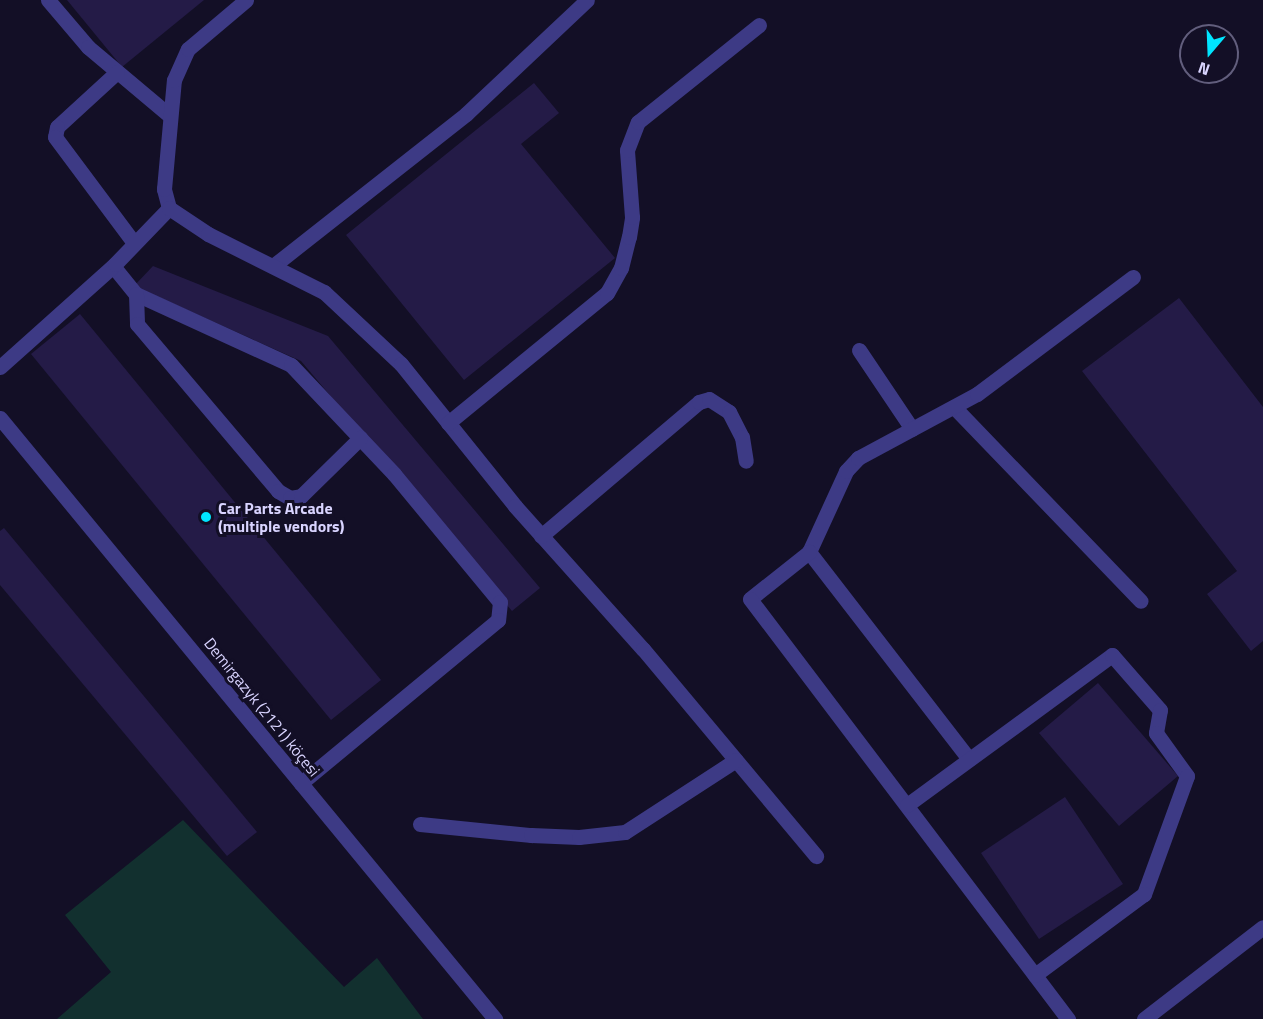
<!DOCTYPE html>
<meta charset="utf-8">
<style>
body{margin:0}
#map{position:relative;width:1263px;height:1019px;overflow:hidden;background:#130f26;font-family:"Titillium Web",sans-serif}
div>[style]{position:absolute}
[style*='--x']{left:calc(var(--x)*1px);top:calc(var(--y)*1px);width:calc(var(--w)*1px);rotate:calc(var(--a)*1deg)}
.green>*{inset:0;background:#12302f}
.building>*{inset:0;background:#241b47}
.minor>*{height:15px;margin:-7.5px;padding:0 7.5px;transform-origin:7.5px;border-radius:7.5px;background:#3d3a85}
.dots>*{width:16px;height:16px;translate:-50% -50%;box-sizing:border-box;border:3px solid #130f26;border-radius:50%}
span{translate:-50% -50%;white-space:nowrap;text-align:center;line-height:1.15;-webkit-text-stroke:6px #130f26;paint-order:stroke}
.poi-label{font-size:16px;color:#d9d4ff;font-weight:700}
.left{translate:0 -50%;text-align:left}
.street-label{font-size:16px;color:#d9d4ff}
.north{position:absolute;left:1179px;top:24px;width:60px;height:60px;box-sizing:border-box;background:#130f26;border:2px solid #625e7d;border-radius:50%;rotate:199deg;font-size:16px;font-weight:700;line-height:24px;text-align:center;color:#d9d4ff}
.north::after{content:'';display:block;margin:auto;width:21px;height:27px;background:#00e5ff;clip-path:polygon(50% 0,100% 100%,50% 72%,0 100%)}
</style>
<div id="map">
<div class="green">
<div style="clip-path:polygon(183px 820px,344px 987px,377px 958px,423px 1019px,57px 1019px,111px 972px,65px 915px)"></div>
</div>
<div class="building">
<div style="clip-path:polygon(67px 0,204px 0,122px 67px)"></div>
<div style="clip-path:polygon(534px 83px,559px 113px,521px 144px,615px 258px,464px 380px,346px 235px)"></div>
<div style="clip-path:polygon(153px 266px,328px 336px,540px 588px,512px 611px,301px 361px,134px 286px)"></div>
<div style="clip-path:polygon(1179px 298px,1263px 407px,1263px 641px,1251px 651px,1207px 594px,1237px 571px,1082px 371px)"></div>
<div style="clip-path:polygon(80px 314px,381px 680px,331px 720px,31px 354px)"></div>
<div style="clip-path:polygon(4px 528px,257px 832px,227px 856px,0 585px,0 531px)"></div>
<div style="clip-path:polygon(1098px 683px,1178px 776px,1119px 826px,1039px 733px)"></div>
<div style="clip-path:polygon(1065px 797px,1123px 884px,1039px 939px,981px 853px)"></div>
</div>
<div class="minor">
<div style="--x:48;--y:0;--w:62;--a:49.6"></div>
<div style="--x:88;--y:47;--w:106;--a:40"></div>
<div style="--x:117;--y:72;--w:81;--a:137.5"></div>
<div style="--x:57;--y:127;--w:10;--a:101"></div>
<div style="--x:55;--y:137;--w:132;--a:53.3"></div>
<div style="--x:169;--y:208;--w:20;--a:-105"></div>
<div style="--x:164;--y:189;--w:109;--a:-84.8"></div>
<div style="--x:174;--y:80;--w:34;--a:-66"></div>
<div style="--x:188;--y:49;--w:76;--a:-40.2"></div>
<div style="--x:113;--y:266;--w:36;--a:51"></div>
<div style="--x:136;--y:294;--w:170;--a:24.6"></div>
<div style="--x:291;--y:365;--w:150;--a:46.6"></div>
<div style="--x:394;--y:474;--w:166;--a:50.4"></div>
<div style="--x:500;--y:602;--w:18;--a:96"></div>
<div style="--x:498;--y:620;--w:256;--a:140.4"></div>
<div style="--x:273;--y:266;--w:246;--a:-38.2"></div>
<div style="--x:466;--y:114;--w:166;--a:-43.3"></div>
<div style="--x:136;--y:294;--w:30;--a:88"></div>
<div style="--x:137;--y:324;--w:219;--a:49.8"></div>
<div style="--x:278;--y:491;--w:14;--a:30"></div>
<div style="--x:290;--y:498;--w:11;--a:-10"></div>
<div style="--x:301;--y:496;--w:83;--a:-44.5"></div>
<div style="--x:859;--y:350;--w:95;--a:56.1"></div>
<div style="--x:0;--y:367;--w:154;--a:-41.8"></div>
<div style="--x:115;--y:264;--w:78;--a:-46"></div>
<div style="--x:169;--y:208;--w:47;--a:33.7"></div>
<div style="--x:208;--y:234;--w:130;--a:26.6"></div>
<div style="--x:324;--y:292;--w:105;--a:43.1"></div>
<div style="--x:401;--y:364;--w:182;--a:51.2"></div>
<div style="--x:515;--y:506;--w:192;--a:48.2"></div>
<div style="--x:643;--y:649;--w:270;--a:50.1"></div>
<div style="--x:954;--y:407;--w:269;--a:46.1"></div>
<div style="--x:0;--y:418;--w:779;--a:50.52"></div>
<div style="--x:448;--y:423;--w:205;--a:-39.3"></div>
<div style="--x:607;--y:293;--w:29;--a:-61"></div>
<div style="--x:621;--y:268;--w:32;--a:-76"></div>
<div style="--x:629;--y:237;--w:20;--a:-81"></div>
<div style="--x:632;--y:217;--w:67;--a:-94.3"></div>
<div style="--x:627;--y:150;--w:30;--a:-69"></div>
<div style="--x:638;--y:122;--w:155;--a:-38.7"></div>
<div style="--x:541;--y:536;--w:207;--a:-40.3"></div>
<div style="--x:699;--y:402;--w:10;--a:-17"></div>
<div style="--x:709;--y:399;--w:24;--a:33"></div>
<div style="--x:729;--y:412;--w:28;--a:63"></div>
<div style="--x:742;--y:437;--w:24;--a:81"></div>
<div style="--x:809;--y:552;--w:89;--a:-65.4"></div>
<div style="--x:846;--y:471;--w:18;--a:-47"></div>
<div style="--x:858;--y:458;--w:135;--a:-28.3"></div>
<div style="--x:977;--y:394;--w:195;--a:-36.9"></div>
<div style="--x:969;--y:759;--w:262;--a:-127.7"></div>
<div style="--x:809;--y:552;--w:75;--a:141.5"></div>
<div style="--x:750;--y:599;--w:527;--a:52.87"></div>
<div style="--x:907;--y:805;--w:254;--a:-36.2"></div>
<div style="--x:1112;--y:655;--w:73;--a:48.9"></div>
<div style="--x:1160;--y:710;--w:23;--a:100"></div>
<div style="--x:1156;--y:733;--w:53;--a:54.2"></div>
<div style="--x:1187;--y:776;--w:126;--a:110"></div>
<div style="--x:1144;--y:894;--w:136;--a:143.4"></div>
<div style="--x:420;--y:824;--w:112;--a:5.7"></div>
<div style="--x:531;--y:835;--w:48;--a:2.4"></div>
<div style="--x:579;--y:837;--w:46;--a:-6.2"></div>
<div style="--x:625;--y:832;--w:132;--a:-33"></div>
<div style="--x:1144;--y:1019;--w:150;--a:-37.7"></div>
</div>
<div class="dots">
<div style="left:206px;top:517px;background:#00e5ff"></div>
</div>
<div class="poi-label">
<span class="left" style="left:218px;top:517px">Car Parts Arcade<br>(multiple vendors)</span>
</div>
<div class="street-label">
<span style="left:262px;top:707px;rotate:51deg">Demirgazyk (2121) köçesi</span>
</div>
<div class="north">N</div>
</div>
